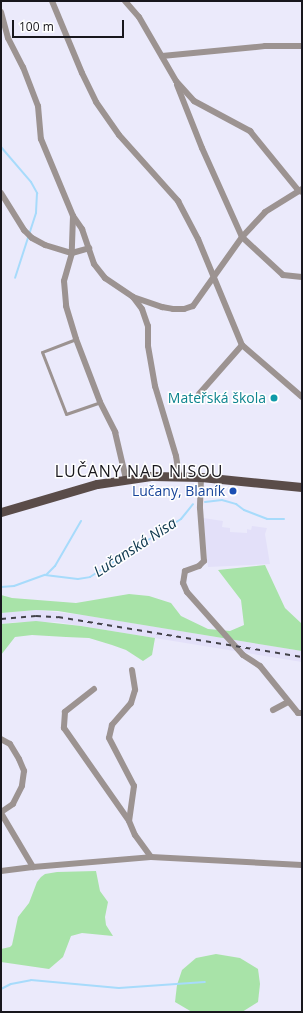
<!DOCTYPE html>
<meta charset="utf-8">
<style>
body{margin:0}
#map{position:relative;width:303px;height:1013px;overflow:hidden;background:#ebeafb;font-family:"Open Sans",sans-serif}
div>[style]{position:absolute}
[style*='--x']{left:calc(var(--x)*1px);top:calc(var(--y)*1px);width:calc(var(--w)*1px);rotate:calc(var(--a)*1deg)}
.built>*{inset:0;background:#e3e0f9}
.green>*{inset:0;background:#a8e3a8}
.stream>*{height:2px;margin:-1px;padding:0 1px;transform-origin:1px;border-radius:1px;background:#a7dbfb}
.service>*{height:3px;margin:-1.5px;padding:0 1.5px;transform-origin:1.5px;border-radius:1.5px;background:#9c9391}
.minor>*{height:6px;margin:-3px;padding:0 3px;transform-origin:3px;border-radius:3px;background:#9c9391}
.primary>*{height:9px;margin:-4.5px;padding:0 4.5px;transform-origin:4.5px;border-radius:4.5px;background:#5a4c49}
.rail>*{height:2px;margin-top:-1px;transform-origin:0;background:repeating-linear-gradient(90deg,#43424a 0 5px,transparent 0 10px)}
.dots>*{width:11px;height:11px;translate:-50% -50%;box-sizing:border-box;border:2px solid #fff;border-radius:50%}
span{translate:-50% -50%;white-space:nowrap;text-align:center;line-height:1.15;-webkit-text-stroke:3px #fff;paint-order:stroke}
.culture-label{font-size:14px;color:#0d838f}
.right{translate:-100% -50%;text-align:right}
.transit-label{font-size:14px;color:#164399}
.water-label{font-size:15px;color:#0f384e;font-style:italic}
.quarter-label{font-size:16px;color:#18171d;letter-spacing:1px}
.frame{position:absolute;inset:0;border:2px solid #18171d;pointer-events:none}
.scale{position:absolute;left:12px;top:20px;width:112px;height:18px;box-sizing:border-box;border:2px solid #18171d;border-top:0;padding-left:5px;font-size:12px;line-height:14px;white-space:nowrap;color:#18171d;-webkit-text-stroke:3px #fff;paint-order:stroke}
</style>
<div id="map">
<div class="built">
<div style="clip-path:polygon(203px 518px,223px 521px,222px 527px,230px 528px,230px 532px,247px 533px,247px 529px,251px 530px,252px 526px,267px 528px,265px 534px,270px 564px,208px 567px)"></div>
<div style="clip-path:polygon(36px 610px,83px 615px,302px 651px,302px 662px,57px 622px,16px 622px,1px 624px,1px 613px)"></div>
</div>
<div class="green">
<div style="clip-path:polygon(265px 565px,285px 608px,302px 624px,302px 651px,58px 611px,36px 610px,1px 613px,1px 595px,12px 598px,76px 603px,129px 594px,149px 596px,171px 603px,181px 616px,208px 629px,230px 631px,244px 625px,241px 600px,218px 570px)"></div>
<div style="clip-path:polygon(36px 621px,81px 626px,155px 638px,152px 655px,143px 661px,126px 650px,112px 645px,89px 638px,66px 637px,32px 635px,15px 637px,1px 655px,1px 624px)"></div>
<div style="clip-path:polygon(96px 871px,100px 891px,108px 902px,105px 917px,106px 925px,113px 936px,82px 933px,71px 936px,63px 957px,49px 969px,1px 962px,1px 949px,10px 947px,12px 945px,18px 917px,29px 903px,37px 882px,41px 877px,45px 874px,57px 872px)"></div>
<div style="clip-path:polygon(216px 954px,240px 958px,258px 969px,260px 984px,258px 1002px,242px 1012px,192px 1012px,175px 1002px,177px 985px,182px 970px,196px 958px)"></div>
</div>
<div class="stream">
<div style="--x:1;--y:147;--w:46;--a:49.4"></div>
<div style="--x:31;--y:182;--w:13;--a:61"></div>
<div style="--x:37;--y:193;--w:20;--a:93"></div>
<div style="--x:36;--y:213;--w:68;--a:107.9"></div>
<div style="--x:205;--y:502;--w:17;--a:-7"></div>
<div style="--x:222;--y:500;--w:15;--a:16"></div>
<div style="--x:236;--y:504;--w:10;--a:37"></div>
<div style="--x:244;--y:510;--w:25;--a:21"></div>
<div style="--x:267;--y:519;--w:17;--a:0"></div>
<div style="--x:46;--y:575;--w:13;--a:-45"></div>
<div style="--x:55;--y:566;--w:52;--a:-60"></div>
<div style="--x:1;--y:587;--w:13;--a:-4"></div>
<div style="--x:14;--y:586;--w:33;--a:-20"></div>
<div style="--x:45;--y:575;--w:33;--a:7"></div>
<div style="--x:78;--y:579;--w:12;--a:-9"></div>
<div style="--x:90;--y:577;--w:108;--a:-32.5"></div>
<div style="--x:181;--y:519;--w:19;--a:-51"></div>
<div style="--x:1;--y:989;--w:11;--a:-27"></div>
<div style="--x:11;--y:984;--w:20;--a:-11"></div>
<div style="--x:31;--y:980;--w:88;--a:5.2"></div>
<div style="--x:119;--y:988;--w:86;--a:-4"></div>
</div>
<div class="service">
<div style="--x:76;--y:339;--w:36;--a:159"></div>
<div style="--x:42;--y:352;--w:66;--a:68.8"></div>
<div style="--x:66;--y:414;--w:36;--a:-19"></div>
</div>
<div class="minor">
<div style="--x:52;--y:1;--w:78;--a:67.4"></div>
<div style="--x:82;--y:73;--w:32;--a:64"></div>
<div style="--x:96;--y:102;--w:40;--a:55.1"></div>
<div style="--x:119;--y:135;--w:89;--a:48.2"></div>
<div style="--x:178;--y:201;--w:43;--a:62.2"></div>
<div style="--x:198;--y:239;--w:115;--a:67.5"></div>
<div style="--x:242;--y:345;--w:79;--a:40.9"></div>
<div style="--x:125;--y:1;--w:21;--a:49"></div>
<div style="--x:139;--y:17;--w:74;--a:60"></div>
<div style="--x:176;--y:81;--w:27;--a:48"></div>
<div style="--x:194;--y:101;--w:64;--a:28.2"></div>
<div style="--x:250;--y:131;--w:76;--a:50.9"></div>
<div style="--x:298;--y:190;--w:4;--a:27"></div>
<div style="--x:1;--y:12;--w:27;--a:75"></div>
<div style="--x:8;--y:38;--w:33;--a:63"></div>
<div style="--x:23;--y:67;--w:42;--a:69"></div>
<div style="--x:38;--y:106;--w:33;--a:85"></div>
<div style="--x:41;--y:139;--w:83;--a:67.4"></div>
<div style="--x:73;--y:216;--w:16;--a:55"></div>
<div style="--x:82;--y:229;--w:37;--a:71"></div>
<div style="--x:94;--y:264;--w:18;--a:52"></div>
<div style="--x:105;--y:278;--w:34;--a:34"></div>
<div style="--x:133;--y:297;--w:15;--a:53"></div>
<div style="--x:142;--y:309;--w:18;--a:71"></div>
<div style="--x:148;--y:326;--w:20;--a:90"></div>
<div style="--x:148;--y:346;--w:41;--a:80.1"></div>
<div style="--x:155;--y:386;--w:73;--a:73.3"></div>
<div style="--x:176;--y:456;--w:20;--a:81"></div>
<div style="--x:162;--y:56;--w:103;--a:-5.5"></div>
<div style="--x:265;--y:46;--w:37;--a:0"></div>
<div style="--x:177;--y:85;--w:68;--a:68.4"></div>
<div style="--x:202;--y:148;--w:98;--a:65.8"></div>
<div style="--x:242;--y:237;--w:56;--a:42.8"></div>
<div style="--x:283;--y:275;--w:19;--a:6"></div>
<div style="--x:1;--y:193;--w:44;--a:58.1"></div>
<div style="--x:24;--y:230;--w:11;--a:45"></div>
<div style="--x:32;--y:238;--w:15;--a:28"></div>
<div style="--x:45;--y:245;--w:28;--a:17"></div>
<div style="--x:72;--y:253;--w:18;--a:-16"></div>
<div style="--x:73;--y:216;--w:37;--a:92"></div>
<div style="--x:72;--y:253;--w:29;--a:106"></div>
<div style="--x:64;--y:281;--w:25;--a:85"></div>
<div style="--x:66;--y:306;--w:34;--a:73"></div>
<div style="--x:76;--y:339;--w:67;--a:69.1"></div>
<div style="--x:100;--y:402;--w:34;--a:63"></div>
<div style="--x:115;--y:432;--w:48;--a:76.8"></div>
<div style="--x:133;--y:297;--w:31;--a:19"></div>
<div style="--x:162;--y:307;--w:11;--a:10"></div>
<div style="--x:173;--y:309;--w:11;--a:0"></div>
<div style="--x:184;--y:309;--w:9;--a:-18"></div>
<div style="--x:193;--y:306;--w:85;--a:-54.6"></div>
<div style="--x:242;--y:237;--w:34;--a:-47"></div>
<div style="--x:265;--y:212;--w:44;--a:-31.9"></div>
<div style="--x:199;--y:394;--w:65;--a:-48.7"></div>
<div style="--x:201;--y:477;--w:31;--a:92"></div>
<div style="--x:200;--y:508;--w:53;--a:85.7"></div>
<div style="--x:204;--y:561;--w:7;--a:135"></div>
<div style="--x:199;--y:566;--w:15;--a:160"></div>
<div style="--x:185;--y:571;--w:12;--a:99"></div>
<div style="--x:183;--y:583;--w:10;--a:66"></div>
<div style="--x:187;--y:592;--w:84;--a:48.4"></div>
<div style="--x:243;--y:655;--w:20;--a:33"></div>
<div style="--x:260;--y:666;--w:60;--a:51"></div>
<div style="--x:298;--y:713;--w:4;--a:0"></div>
<div style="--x:132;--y:670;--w:20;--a:81"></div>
<div style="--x:135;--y:690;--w:14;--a:107"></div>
<div style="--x:131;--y:703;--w:29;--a:131"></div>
<div style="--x:112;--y:725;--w:13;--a:103"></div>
<div style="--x:109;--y:738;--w:54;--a:62.5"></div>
<div style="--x:134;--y:786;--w:35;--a:98"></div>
<div style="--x:129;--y:821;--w:15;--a:67"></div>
<div style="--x:135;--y:835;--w:27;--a:54"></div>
<div style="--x:94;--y:689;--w:37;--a:142"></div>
<div style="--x:65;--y:712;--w:16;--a:94"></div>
<div style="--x:64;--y:728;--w:113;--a:55"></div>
<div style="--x:273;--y:710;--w:17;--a:-28"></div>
<div style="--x:1;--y:739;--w:10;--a:29"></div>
<div style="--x:10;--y:744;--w:17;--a:59"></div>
<div style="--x:19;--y:759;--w:13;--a:67"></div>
<div style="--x:24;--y:771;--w:15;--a:98"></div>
<div style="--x:22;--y:786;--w:20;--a:117"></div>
<div style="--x:13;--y:804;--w:14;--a:146"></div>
<div style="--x:1;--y:813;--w:63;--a:59.3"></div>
<div style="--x:1;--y:871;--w:32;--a:-7"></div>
<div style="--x:33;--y:867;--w:118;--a:-4.8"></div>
<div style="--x:151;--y:857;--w:151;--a:3"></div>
</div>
<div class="primary">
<div style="--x:1;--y:512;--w:100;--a:-16.3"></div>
<div style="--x:97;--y:484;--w:56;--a:-8.3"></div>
<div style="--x:152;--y:476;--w:49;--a:1.2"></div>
<div style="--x:201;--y:477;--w:101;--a:5.7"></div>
</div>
<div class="rail">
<div style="--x:1;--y:619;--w:35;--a:-5"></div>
<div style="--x:36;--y:616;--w:22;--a:3"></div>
<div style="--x:58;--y:617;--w:247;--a:9.3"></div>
</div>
<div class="dots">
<div style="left:274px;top:398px;background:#0f9aa8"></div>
<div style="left:233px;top:491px;background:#1a4fb4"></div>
</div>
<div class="culture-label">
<span class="right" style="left:266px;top:398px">Mateřská škola</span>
</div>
<div class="transit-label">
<span class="right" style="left:225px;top:491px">Lučany, Blaník</span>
</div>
<div class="water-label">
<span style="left:135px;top:547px;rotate:-33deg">Lučanská Nisa</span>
</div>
<div class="quarter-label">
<span style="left:139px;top:471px">LUČANY NAD NISOU</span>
</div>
<div class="frame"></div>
<div class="scale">100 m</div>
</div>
